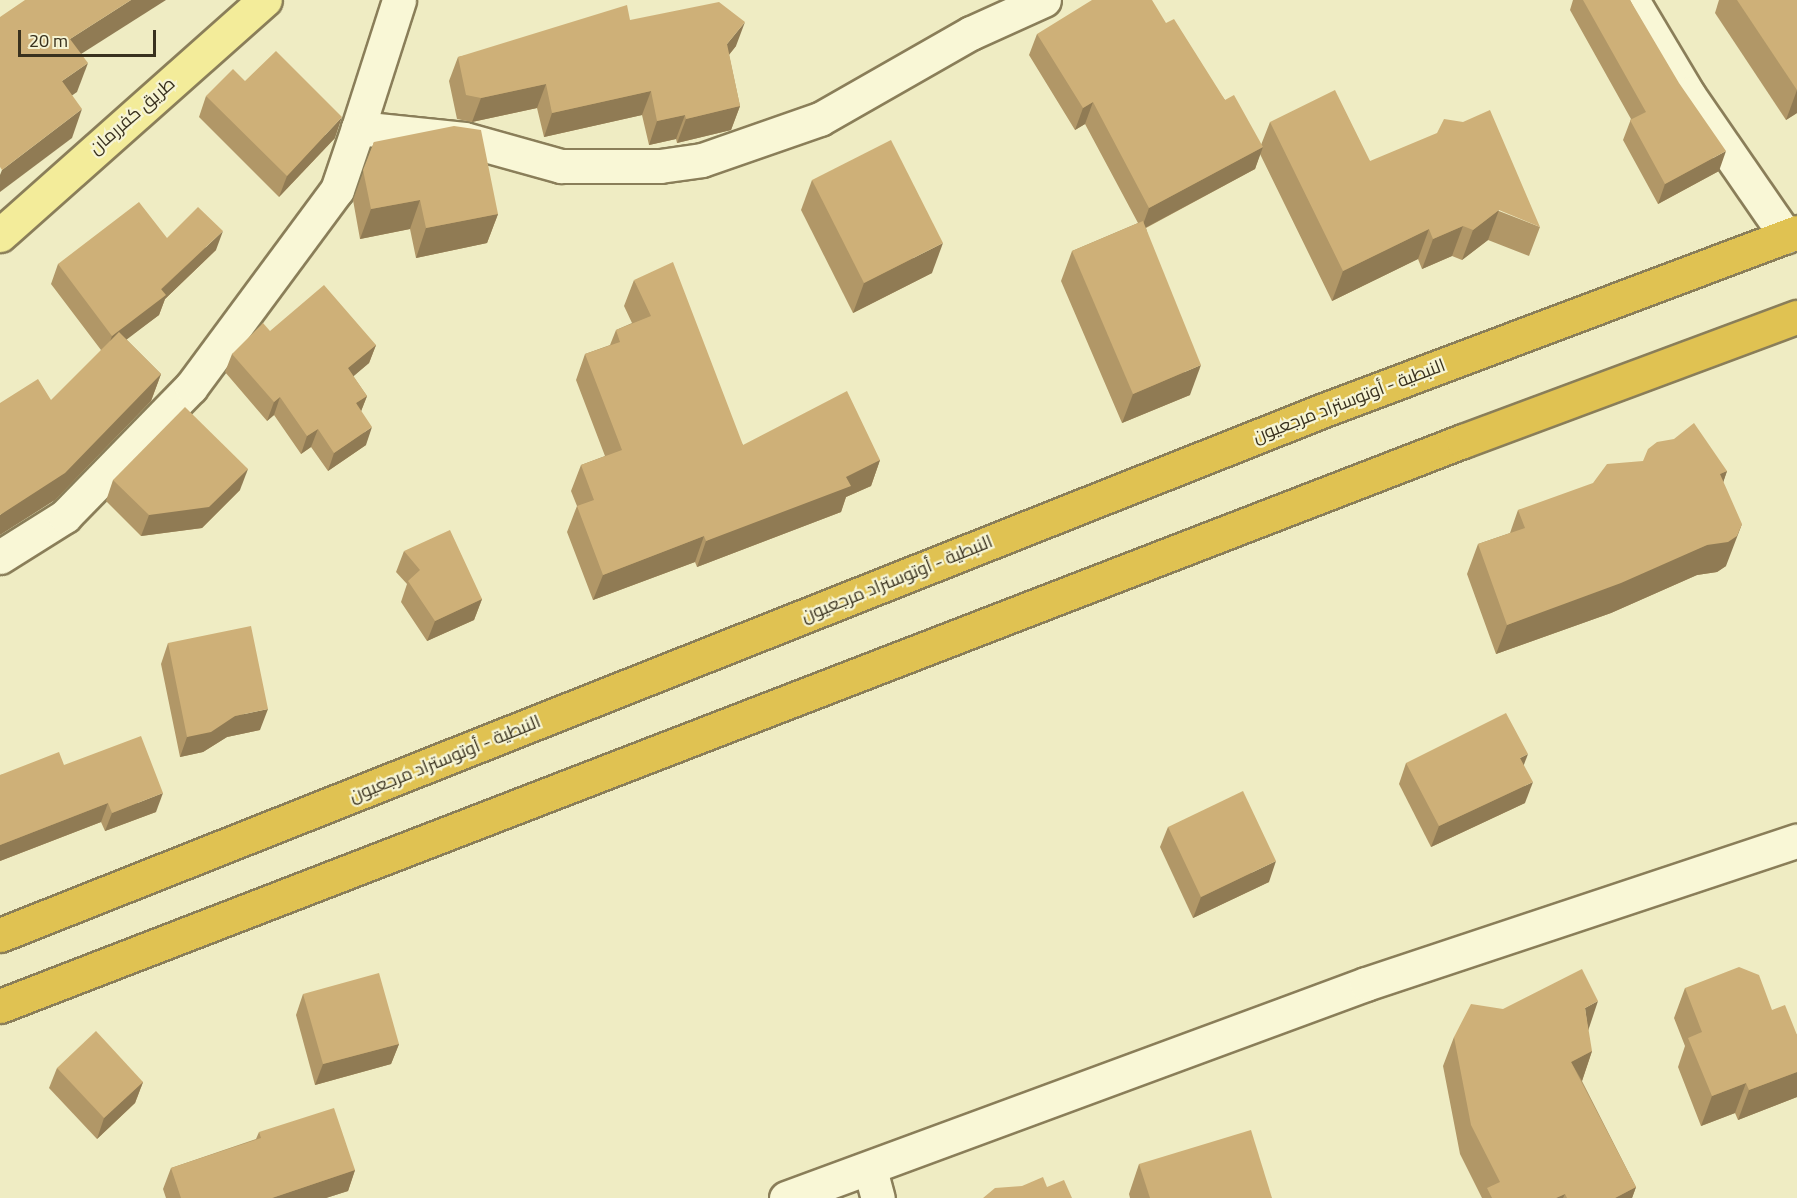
<!DOCTYPE html>
<meta charset="utf-8">
<style>
body{margin:0}
#map{position:relative;width:1797px;height:1198px;overflow:hidden;background:#efecc3;font-family:Georgia,Cairo,serif}
div>[style]{position:absolute}
[style*='--x']{left:calc(var(--x)*1px);top:calc(var(--y)*1px);width:calc(var(--w)*1px);rotate:calc(var(--a)*1deg)}
.roads{filter:drop-shadow(2px 0 #8a7e59) drop-shadow(-2px 0 #8a7e59) drop-shadow(0 2px #8a7e59) drop-shadow(0 -2px #8a7e59)}
.minor>*{height:33px;margin:-16.5px;padding:0 16.5px;transform-origin:16.5px;border-radius:16.5px;background:#f9f7d6}
.major>*{height:33px;margin:-16.5px;padding:0 16.5px;transform-origin:16.5px;border-radius:16.5px;background:#f3ec9a}
.highway>*{height:33px;margin:-16.5px;padding:0 16.5px;transform-origin:16.5px;border-radius:16.5px;background:#e0c252}
.wall>*{inset:0;background:#b19767}
.shaded-wall>*{inset:0;background:#907b54}
.building>*{inset:0;background:#ceb078}
span{translate:-50% -50%;white-space:nowrap;text-align:center;line-height:1.15;-webkit-text-stroke:4.5px #f6f4d3;paint-order:stroke}
.street-label{font-size:18px;color:#39311e}
.scale{position:absolute;left:18px;top:30px;width:138px;height:27px;box-sizing:border-box;border:3px solid #39311e;border-top:0;padding-left:8px;font-size:18px;line-height:21px;white-space:nowrap;color:#39311e;-webkit-text-stroke:4px #f6f4d3;paint-order:stroke}
</style>
<div id="map">
<div class="roads">
<div class="minor">
<div style="--x:1632;--y:0;--w:109;--a:59.2"></div>
<div style="--x:1688;--y:94;--w:173;--a:55.4"></div>
<div style="--x:358;--y:128;--w:134;--a:-72.2"></div>
<div style="--x:0;--y:557;--w:77;--a:-32.2"></div>
<div style="--x:65;--y:516;--w:180;--a:-45.7"></div>
<div style="--x:191;--y:387;--w:245;--a:-53.5"></div>
<div style="--x:337;--y:190;--w:65;--a:-71.3"></div>
<div style="--x:358;--y:128;--w:107;--a:5.9"></div>
<div style="--x:464;--y:139;--w:101;--a:15.6"></div>
<div style="--x:561;--y:166;--w:99;--a:0"></div>
<div style="--x:660;--y:166;--w:42;--a:-8.1"></div>
<div style="--x:702;--y:160;--w:125;--a:-19.2"></div>
<div style="--x:820;--y:119;--w:174;--a:-29.7"></div>
<div style="--x:971;--y:33;--w:80;--a:-24.3"></div>
<div style="--x:870;--y:1169;--w:30;--a:75"></div>
<div style="--x:786;--y:1198;--w:618;--a:-20.25"></div>
<div style="--x:1366;--y:984;--w:454;--a:-18.4"></div>
</div>
<div class="major">
<div style="--x:0;--y:235;--w:354;--a:-41.6"></div>
</div>
<div class="highway">
<div style="--x:0;--y:935;--w:1424;--a:-21.63"></div>
<div style="--x:1324;--y:410;--w:505;--a:-20.62"></div>
<div style="--x:0;--y:1006;--w:1568;--a:-21.12"></div>
<div style="--x:1463;--y:441;--w:356;--a:-20.4"></div>
</div>
</div>
<div class="wall">
<div style="clip-path:polygon(1573px 0,1630px 0,1719px 171px,1658px 204px,1623px 140px,1631px 119px,1570px 10px)"></div>
<div style="clip-path:polygon(1719px 0,1797px 0,1797px 113px,1786px 120px,1715px 13px)"></div>
<div style="clip-path:polygon(630px 20px,736px 46px,729px 55px,740px 106px,731px 130px,677px 143px,676px 139px,649px 145px,642px 115px,544px 137px,537px 108px,472px 122px,457px 119px,449px 81px,458px 57px)"></div>
<div style="clip-path:polygon(1166px 23px,1225px 100px,1261px 145px,1270px 122px,1540px 227px,1529px 256px,1488px 240px,1462px 260px,1452px 256px,1422px 269px,1418px 259px,1332px 301px,1260px 154px,1255px 169px,1146px 228px,1190px 395px,1122px 423px,1061px 281px,1072px 251px,1138px 223px,1085px 124px,1075px 130px,1029px 55px,1037px 34px)"></div>
<div style="clip-path:polygon(206px 96px,335px 138px,279px 197px,199px 117px)"></div>
<div style="clip-path:polygon(374px 142px,498px 214px,487px 243px,416px 258px,410px 229px,360px 239px,353px 200px)"></div>
<div style="clip-path:polygon(812px 180px,932px 273px,853px 313px,801px 210px)"></div>
<div style="clip-path:polygon(167px 238px,216px 250px,165px 299px,159px 315px,126px 339px,161px 374px,151px 401px,55px 500px,101px 350px,51px 284px,58px 264px)"></div>
<div style="clip-path:polygon(634px 280px,743px 445px,880px 460px,871px 486px,846px 497px,841px 512px,697px 567px,695px 562px,593px 600px,567px 532px,577px 506px,571px 491px,581px 465px,605px 456px,576px 380px,585px 354px,610px 345px,616px 330px,632px 323px,624px 306px)"></div>
<div style="clip-path:polygon(270px 331px,376px 345px,369px 363px,353px 376px,367px 396px,361px 411px,366px 445px,328px 471px,311px 447px,301px 454px,274px 415px,267px 421px,225px 372px,232px 354px)"></div>
<div style="clip-path:polygon(1727px 471px,1723px 482px,1726px 566px,1717px 572px,1697px 575px,1611px 613px,1496px 654px,1467px 574px,1478px 544px,1510px 533px,1518px 510px)"></div>
<div style="clip-path:polygon(113px 480px,240px 490px,202px 528px,141px 536px,106px 501px)"></div>
<div style="clip-path:polygon(404px 551px,482px 599px,474px 620px,427px 641px,401px 602px,407px 584px,396px 572px)"></div>
<div style="clip-path:polygon(168px 643px,260px 730px,227px 737px,203px 752px,180px 757px,161px 664px)"></div>
<div style="clip-path:polygon(1406px 763px,1524px 764px,1525px 803px,1431px 847px,1399px 784px)"></div>
<div style="clip-path:polygon(64px 765px,156px 812px,105px 831px,101px 822px,0 861px,0 775px)"></div>
<div style="clip-path:polygon(1168px 827px,1269px 882px,1193px 918px,1160px 847px)"></div>
<div style="clip-path:polygon(1685px 988px,1772px 1010px,1797px 1035px,1797px 1097px,1738px 1120px,1735px 1113px,1701px 1126px,1678px 1067px,1685px 1046px,1674px 1018px)"></div>
<div style="clip-path:polygon(303px 994px,399px 1044px,391px 1064px,315px 1085px,296px 1015px)"></div>
<div style="clip-path:polygon(1454px 1037px,1592px 1051px,1582px 1081px,1636px 1187px,1632px 1198px,1482px 1198px,1460px 1154px,1443px 1066px)"></div>
<div style="clip-path:polygon(57px 1068px,143px 1082px,135px 1103px,97px 1139px,49px 1088px)"></div>
<div style="clip-path:polygon(259px 1132px,355px 1170px,348px 1191px,326px 1198px,166px 1198px,163px 1189px,171px 1168px,256px 1139px)"></div>
<div style="clip-path:polygon(1139px 1164px,1272px 1198px,1130px 1198px,1129px 1194px)"></div>
</div>
<div class="shaded-wall">
<div style="clip-path:polygon(131px 0,166px 0,59px 68px,70px 39px)"></div>
<div style="clip-path:polygon(745px 22px,736px 46px,718px 68px,727px 44px)"></div>
<div style="clip-path:polygon(88px 63px,77px 92px,51px 110px,62px 81px)"></div>
<div style="clip-path:polygon(546px 84px,537px 108px,472px 122px,481px 98px)"></div>
<div style="clip-path:polygon(1797px 90px,1797px 113px,1786px 120px)"></div>
<div style="clip-path:polygon(651px 91px,642px 115px,544px 137px,552px 113px)"></div>
<div style="clip-path:polygon(1093px 102px,1085px 124px,1075px 130px,1083px 108px)"></div>
<div style="clip-path:polygon(740px 106px,731px 130px,677px 143px,686px 119px)"></div>
<div style="clip-path:polygon(82px 109px,72px 138px,0 192px,0 175px,2px 170px)"></div>
<div style="clip-path:polygon(685px 115px,676px 139px,649px 145px,657px 121px)"></div>
<div style="clip-path:polygon(342px 117px,335px 138px,279px 197px,287px 176px)"></div>
<div style="clip-path:polygon(1263px 147px,1255px 169px,1141px 230px,1149px 208px)"></div>
<div style="clip-path:polygon(1726px 151px,1719px 171px,1658px 204px,1665px 184px)"></div>
<div style="clip-path:polygon(420px 200px,410px 229px,360px 239px,371px 209px)"></div>
<div style="clip-path:polygon(1499px 210px,1488px 240px,1462px 260px,1473px 230px)"></div>
<div style="clip-path:polygon(498px 214px,487px 243px,416px 258px,426px 228px)"></div>
<div style="clip-path:polygon(1463px 226px,1452px 256px,1422px 269px,1433px 239px)"></div>
<div style="clip-path:polygon(1429px 229px,1418px 259px,1332px 301px,1343px 271px)"></div>
<div style="clip-path:polygon(223px 231px,216px 250px,165px 299px,159px 315px,105px 356px,112px 336px)"></div>
<div style="clip-path:polygon(943px 243px,932px 273px,853px 313px,864px 283px)"></div>
<div style="clip-path:polygon(376px 345px,369px 363px,341px 387px,348px 368px)"></div>
<div style="clip-path:polygon(1201px 365px,1190px 395px,1122px 423px,1133px 394px)"></div>
<div style="clip-path:polygon(161px 374px,151px 401px,55px 500px,0 535px,0 515px)"></div>
<div style="clip-path:polygon(367px 396px,360px 414px,356px 403px)"></div>
<div style="clip-path:polygon(280px 397px,274px 415px,267px 421px,274px 402px)"></div>
<div style="clip-path:polygon(372px 427px,366px 445px,328px 471px,334px 453px)"></div>
<div style="clip-path:polygon(318px 429px,311px 447px,301px 454px,307px 436px)"></div>
<div style="clip-path:polygon(880px 460px,871px 486px,846px 497px,841px 512px,697px 567px,706px 541px)"></div>
<div style="clip-path:polygon(248px 469px,240px 490px,202px 528px,141px 536px,149px 515px)"></div>
<div style="clip-path:polygon(1727px 471px,1717px 501px,1720px 474px)"></div>
<div style="clip-path:polygon(1742px 524px,1726px 566px,1717px 572px,1697px 575px,1611px 613px,1496px 654px,1507px 625px,1707px 545px)"></div>
<div style="clip-path:polygon(704px 536px,695px 562px,593px 600px,603px 575px)"></div>
<div style="clip-path:polygon(482px 599px,474px 620px,427px 641px,435px 621px)"></div>
<div style="clip-path:polygon(268px 709px,260px 730px,227px 737px,203px 752px,180px 757px,187px 737px,235px 716px)"></div>
<div style="clip-path:polygon(1528px 754px,1520px 775px,1520px 758px)"></div>
<div style="clip-path:polygon(1533px 782px,1525px 803px,1431px 847px,1439px 826px)"></div>
<div style="clip-path:polygon(163px 793px,156px 812px,105px 831px,112px 813px)"></div>
<div style="clip-path:polygon(108px 803px,101px 822px,0 861px,0 845px)"></div>
<div style="clip-path:polygon(1276px 861px,1269px 882px,1193px 918px,1201px 897px)"></div>
<div style="clip-path:polygon(1598px 1001px,1588px 1031px,1585px 1008px)"></div>
<div style="clip-path:polygon(399px 1044px,391px 1064px,315px 1085px,323px 1064px)"></div>
<div style="clip-path:polygon(1592px 1051px,1582px 1081px,1571px 1062px)"></div>
<div style="clip-path:polygon(1797px 1072px,1797px 1097px,1738px 1120px,1749px 1090px)"></div>
<div style="clip-path:polygon(143px 1082px,135px 1103px,97px 1139px,104px 1118px)"></div>
<div style="clip-path:polygon(1746px 1083px,1735px 1113px,1701px 1126px,1712px 1096px)"></div>
<div style="clip-path:polygon(355px 1170px,348px 1191px,326px 1198px,272px 1198px)"></div>
<div style="clip-path:polygon(1636px 1187px,1632px 1198px,1615px 1198px)"></div>
<div style="clip-path:polygon(1565px 1194px,1563px 1198px,1556px 1198px)"></div>
</div>
<div class="building">
<div style="clip-path:polygon(25px 0,131px 0,70px 39px,88px 63px,62px 81px,82px 109px,2px 170px,0 167px,0 17px)"></div>
<div style="clip-path:polygon(1092px 0,1152px 0,1166px 23px,1174px 19px,1225px 100px,1234px 95px,1263px 147px,1149px 208px,1093px 102px,1083px 108px,1037px 34px)"></div>
<div style="clip-path:polygon(1583px 0,1630px 0,1679px 83px,1726px 151px,1665px 184px,1630px 120px,1646px 112px)"></div>
<div style="clip-path:polygon(1737px 0,1797px 0,1797px 90px)"></div>
<div style="clip-path:polygon(719px 2px,745px 22px,727px 44px,740px 106px,686px 119px,685px 115px,657px 121px,651px 91px,552px 113px,546px 84px,481px 98px,466px 95px,458px 57px,627px 5px,630px 20px)"></div>
<div style="clip-path:polygon(276px 51px,342px 117px,287px 176px,206px 96px,233px 69px,245px 81px)"></div>
<div style="clip-path:polygon(1335px 90px,1370px 161px,1437px 133px,1444px 119px,1463px 122px,1490px 110px,1540px 227px,1499px 210px,1473px 230px,1463px 226px,1433px 239px,1429px 229px,1343px 271px,1270px 122px)"></div>
<div style="clip-path:polygon(454px 126px,481px 130px,498px 214px,426px 228px,420px 200px,371px 209px,363px 170px,374px 142px)"></div>
<div style="clip-path:polygon(891px 140px,943px 243px,864px 283px,812px 180px)"></div>
<div style="clip-path:polygon(139px 202px,167px 238px,198px 207px,223px 231px,161px 289px,166px 295px,112px 336px,58px 264px)"></div>
<div style="clip-path:polygon(1143px 221px,1201px 365px,1133px 394px,1072px 251px)"></div>
<div style="clip-path:polygon(673px 262px,743px 445px,847px 391px,880px 460px,846px 477px,851px 486px,706px 541px,704px 536px,603px 575px,577px 506px,594px 500px,581px 465px,622px 450px,585px 354px,620px 342px,616px 330px,651px 316px,634px 280px)"></div>
<div style="clip-path:polygon(324px 285px,376px 345px,348px 368px,367px 396px,356px 403px,372px 427px,334px 453px,318px 429px,307px 436px,280px 397px,274px 402px,232px 354px,263px 323px,270px 331px)"></div>
<div style="clip-path:polygon(119px 332px,161px 374px,65px 473px,0 515px,0 403px,38px 379px,51px 400px)"></div>
<div style="clip-path:polygon(185px 407px,248px 469px,209px 507px,149px 515px,113px 480px)"></div>
<div style="clip-path:polygon(1694px 423px,1727px 471px,1720px 474px,1742px 524px,1737px 536px,1728px 542px,1707px 545px,1621px 583px,1507px 625px,1478px 544px,1525px 528px,1518px 510px,1593px 483px,1607px 464px,1643px 461px,1648px 449px,1657px 442px,1674px 439px)"></div>
<div style="clip-path:polygon(450px 530px,482px 599px,435px 621px,408px 581px,420px 570px,404px 551px)"></div>
<div style="clip-path:polygon(251px 626px,268px 709px,235px 716px,211px 732px,187px 737px,168px 643px)"></div>
<div style="clip-path:polygon(1506px 713px,1528px 754px,1520px 758px,1533px 782px,1439px 826px,1406px 763px)"></div>
<div style="clip-path:polygon(141px 736px,163px 793px,112px 813px,108px 803px,0 845px,0 775px,59px 752px,64px 765px)"></div>
<div style="clip-path:polygon(1243px 791px,1276px 861px,1201px 897px,1168px 827px)"></div>
<div style="clip-path:polygon(1739px 967px,1759px 975px,1772px 1010px,1785px 1005px,1797px 1035px,1797px 1072px,1749px 1090px,1746px 1083px,1712px 1096px,1688px 1038px,1702px 1032px,1685px 988px)"></div>
<div style="clip-path:polygon(1582px 969px,1598px 1001px,1585px 1008px,1592px 1051px,1571px 1062px,1636px 1187px,1615px 1198px,1567px 1198px,1565px 1194px,1556px 1198px,1492px 1198px,1487px 1188px,1500px 1182px,1471px 1125px,1454px 1037px,1471px 1004px,1503px 1009px)"></div>
<div style="clip-path:polygon(379px 973px,399px 1044px,323px 1064px,303px 994px)"></div>
<div style="clip-path:polygon(96px 1031px,143px 1082px,104px 1118px,57px 1068px)"></div>
<div style="clip-path:polygon(334px 1108px,355px 1170px,272px 1198px,181px 1198px,171px 1168px,261px 1138px,259px 1132px)"></div>
<div style="clip-path:polygon(1251px 1130px,1272px 1198px,1150px 1198px,1139px 1164px)"></div>
<div style="clip-path:polygon(1043px 1177px,1047px 1187px,1064px 1180px,1072px 1198px,983px 1198px,995px 1188px,1022px 1186px)"></div>
</div>
<div class="street-label">
<span style="left:132px;top:116px;rotate:-41deg">طريق كفررمان</span>
<span style="left:1349px;top:401px;rotate:-21deg">النبطية - أوتوستراد مرجعيون</span>
<span style="left:897px;top:579px;rotate:-22deg">النبطية - أوتوستراد مرجعيون</span>
<span style="left:445px;top:759px;rotate:-22deg">النبطية - أوتوستراد مرجعيون</span>
</div>
<div class="scale">20 m</div>
</div>
